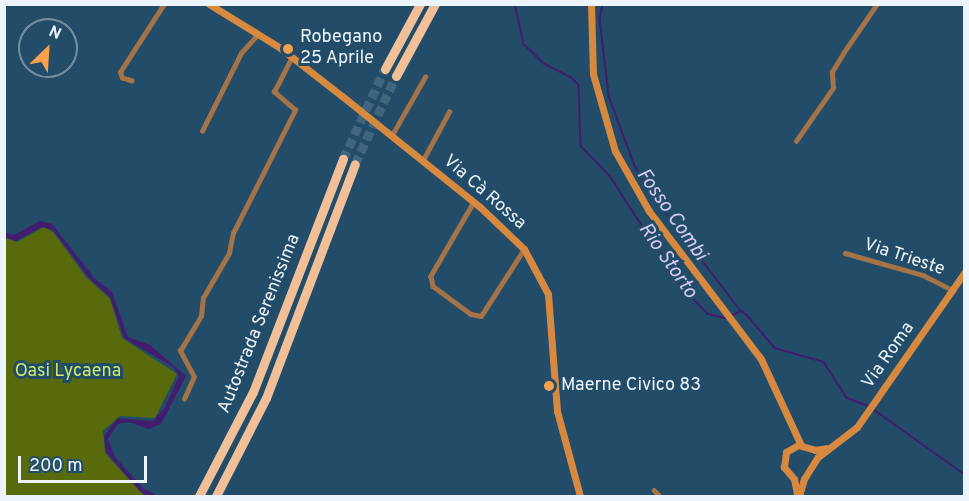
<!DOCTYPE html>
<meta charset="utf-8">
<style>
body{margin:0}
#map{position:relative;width:969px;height:501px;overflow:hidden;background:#224c68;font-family:Overpass,sans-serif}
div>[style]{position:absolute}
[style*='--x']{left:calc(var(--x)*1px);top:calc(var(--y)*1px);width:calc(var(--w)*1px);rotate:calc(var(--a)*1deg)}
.green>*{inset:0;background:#586a0c}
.water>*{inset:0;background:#421c6d}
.stream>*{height:1.5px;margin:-0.75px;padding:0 0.75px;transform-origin:0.75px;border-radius:0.75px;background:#421c6d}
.highway-tunnel>*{height:9px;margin-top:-4.5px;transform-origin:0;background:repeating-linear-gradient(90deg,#40657e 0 9px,transparent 0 13.5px)}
.street>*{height:4.5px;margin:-2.25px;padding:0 2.25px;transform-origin:2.25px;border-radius:2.25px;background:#a57348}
.secondary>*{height:7px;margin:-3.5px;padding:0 3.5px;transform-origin:3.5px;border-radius:3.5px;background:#d88940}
.highway>*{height:9px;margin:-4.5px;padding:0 4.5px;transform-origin:4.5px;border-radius:4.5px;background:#f1c098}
.dots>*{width:16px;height:16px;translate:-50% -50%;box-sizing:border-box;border:3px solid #224c68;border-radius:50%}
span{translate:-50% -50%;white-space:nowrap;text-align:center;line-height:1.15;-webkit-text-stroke:6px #224c68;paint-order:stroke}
.poi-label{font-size:18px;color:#ecf5fb}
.left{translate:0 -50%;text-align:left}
.street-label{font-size:18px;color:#ecf5fb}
.park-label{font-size:18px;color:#cceb66}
.water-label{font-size:20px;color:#d8c9f6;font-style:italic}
.frame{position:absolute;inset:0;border:6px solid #ecf5fb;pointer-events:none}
.north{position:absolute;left:18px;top:18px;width:60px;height:60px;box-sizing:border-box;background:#224c68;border:2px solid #7390a3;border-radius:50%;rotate:25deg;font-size:16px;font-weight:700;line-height:24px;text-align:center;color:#ecf5fb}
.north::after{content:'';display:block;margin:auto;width:21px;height:27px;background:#f9a04d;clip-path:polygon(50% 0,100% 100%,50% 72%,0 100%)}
.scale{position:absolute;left:18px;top:456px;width:129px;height:27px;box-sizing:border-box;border:3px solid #ecf5fb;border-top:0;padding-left:8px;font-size:18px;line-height:21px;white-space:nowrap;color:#ecf5fb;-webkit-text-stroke:4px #224c68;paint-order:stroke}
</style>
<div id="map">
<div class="green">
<div style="clip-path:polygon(44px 227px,53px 232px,86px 277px,110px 299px,122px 338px,177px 374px,155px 418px,120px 416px,103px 431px,105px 453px,144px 496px,5px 496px,5px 238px,17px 242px)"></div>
</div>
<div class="water">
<div style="clip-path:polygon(40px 221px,52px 224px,95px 279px,112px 292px,128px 337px,150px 345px,186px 376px,161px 424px,149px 429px,129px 422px,118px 424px,108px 439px,115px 457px,144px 489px,158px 496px,147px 496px,139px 490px,106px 452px,104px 436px,118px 418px,153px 421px,165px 407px,179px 376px,173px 367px,124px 338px,110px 297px,89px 278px,53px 230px,42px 227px,16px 241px,5px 237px,5px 232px,14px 235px)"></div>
</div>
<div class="stream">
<div style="--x:515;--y:4;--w:41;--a:77.3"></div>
<div style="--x:524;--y:44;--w:29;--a:44"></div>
<div style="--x:545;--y:64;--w:29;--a:27"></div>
<div style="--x:571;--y:77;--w:11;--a:45"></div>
<div style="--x:579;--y:85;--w:61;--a:88.1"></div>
<div style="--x:581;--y:146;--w:42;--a:46"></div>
<div style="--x:610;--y:176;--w:131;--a:57.2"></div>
<div style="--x:681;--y:286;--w:39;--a:46"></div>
<div style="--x:708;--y:314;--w:18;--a:13"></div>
<div style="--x:603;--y:4;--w:15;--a:101"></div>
<div style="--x:600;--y:19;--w:78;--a:83.3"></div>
<div style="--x:609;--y:96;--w:75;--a:69.6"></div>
<div style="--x:635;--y:166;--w:35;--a:59"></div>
<div style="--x:653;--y:196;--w:145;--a:52.6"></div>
<div style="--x:731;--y:316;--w:11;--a:-27"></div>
<div style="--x:741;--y:311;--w:6;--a:31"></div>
<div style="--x:746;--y:314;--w:45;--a:49.5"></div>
<div style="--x:775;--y:348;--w:51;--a:15.9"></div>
<div style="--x:824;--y:362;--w:43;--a:57.4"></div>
<div style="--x:847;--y:398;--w:23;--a:20"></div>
<div style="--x:873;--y:409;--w:112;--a:35.5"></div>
</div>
<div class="highway-tunnel">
<div style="--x:343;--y:159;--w:99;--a:-65"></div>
<div style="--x:355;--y:164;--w:97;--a:-65"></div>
</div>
<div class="street">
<div style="--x:121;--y:4;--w:9;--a:0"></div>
<div style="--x:132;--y:81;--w:10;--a:-163"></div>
<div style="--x:122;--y:78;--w:6;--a:-108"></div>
<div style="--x:120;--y:72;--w:81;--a:-57.1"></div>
<div style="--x:202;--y:131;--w:87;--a:-63.4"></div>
<div style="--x:241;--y:53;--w:25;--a:-48"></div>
<div style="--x:392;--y:135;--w:67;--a:-60.4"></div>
<div style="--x:796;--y:141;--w:65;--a:-55.1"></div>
<div style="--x:833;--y:88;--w:16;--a:-94"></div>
<div style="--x:832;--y:72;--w:23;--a:-59"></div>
<div style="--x:844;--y:52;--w:58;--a:-55.5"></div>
<div style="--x:423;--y:160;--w:55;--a:-61.6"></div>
<div style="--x:474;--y:202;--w:86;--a:120.2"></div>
<div style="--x:431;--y:276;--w:10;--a:79"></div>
<div style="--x:433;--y:286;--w:47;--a:36.4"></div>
<div style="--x:471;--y:314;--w:10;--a:11"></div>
<div style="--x:481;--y:316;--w:80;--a:-57.3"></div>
<div style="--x:845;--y:253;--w:81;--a:15.8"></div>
<div style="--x:923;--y:275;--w:34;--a:27"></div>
<div style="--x:184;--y:399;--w:24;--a:-66"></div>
<div style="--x:194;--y:377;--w:30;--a:-118"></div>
<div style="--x:180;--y:351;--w:41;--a:-59"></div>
<div style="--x:201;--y:316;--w:18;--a:-84"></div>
<div style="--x:203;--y:298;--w:52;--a:-60"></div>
<div style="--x:229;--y:253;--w:20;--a:-79"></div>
<div style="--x:233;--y:233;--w:138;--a:-63.2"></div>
<div style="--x:295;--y:110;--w:28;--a:-139"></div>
<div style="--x:274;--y:92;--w:39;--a:-63"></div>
<div style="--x:654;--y:490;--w:8;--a:45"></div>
</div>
<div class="secondary">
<div style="--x:209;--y:4;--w:82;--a:31.6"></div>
<div style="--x:279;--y:47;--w:80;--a:37.9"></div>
<div style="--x:342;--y:96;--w:177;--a:38.8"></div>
<div style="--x:480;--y:207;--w:61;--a:43.7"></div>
<div style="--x:524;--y:249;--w:51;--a:61.9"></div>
<div style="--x:548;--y:294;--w:117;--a:85.6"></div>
<div style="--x:557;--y:411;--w:88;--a:74.9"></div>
<div style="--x:591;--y:4;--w:70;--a:88.4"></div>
<div style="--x:593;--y:74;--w:80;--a:74.1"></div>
<div style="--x:615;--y:151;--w:69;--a:60.5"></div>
<div style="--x:649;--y:211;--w:186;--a:52.9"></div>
<div style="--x:761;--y:359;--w:95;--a:65.1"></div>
<div style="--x:797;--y:494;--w:15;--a:-101"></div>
<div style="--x:794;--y:479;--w:16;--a:-130"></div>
<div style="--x:784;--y:467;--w:15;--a:-82"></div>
<div style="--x:786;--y:452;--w:14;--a:-30"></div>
<div style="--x:798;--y:445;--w:18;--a:16"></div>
<div style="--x:815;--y:450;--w:11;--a:-10"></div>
<div style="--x:799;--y:496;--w:18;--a:-74"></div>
<div style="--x:804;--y:479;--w:26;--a:-58"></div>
<div style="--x:818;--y:457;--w:49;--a:-37.6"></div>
<div style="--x:857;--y:427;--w:188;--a:-55.2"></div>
</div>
<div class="highway">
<div style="--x:385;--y:69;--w:74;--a:-61.7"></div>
<div style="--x:396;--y:76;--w:82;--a:-61.6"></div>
<div style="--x:199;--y:496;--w:117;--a:-62.6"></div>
<div style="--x:253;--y:392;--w:250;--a:-68.9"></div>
<div style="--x:216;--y:496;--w:110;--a:-63"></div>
<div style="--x:266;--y:398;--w:250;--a:-69.2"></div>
</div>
<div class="dots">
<div style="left:288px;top:49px;background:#f9a04d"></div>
<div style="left:549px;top:386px;background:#f9a04d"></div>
</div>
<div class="poi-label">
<span class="left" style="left:300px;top:49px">Robegano<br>25 Aprile</span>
<span class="left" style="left:561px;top:386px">Maerne Civico 83</span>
</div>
<div class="street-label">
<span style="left:484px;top:193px;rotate:41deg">Via Cà Rossa</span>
<span style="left:904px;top:258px;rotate:18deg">Via Trieste</span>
<span style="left:260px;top:324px;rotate:-68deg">Autostrada Serenissima</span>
<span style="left:889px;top:356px;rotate:-55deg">Via Roma</span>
</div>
<div class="park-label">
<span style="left:68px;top:372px">Oasi Lycaena</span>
</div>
<div class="water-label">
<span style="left:671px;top:215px;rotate:55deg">Fosso Combi</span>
<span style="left:667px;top:261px;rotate:55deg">Rio Storto</span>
</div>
<div class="frame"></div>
<div class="north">N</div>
<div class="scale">200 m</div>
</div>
